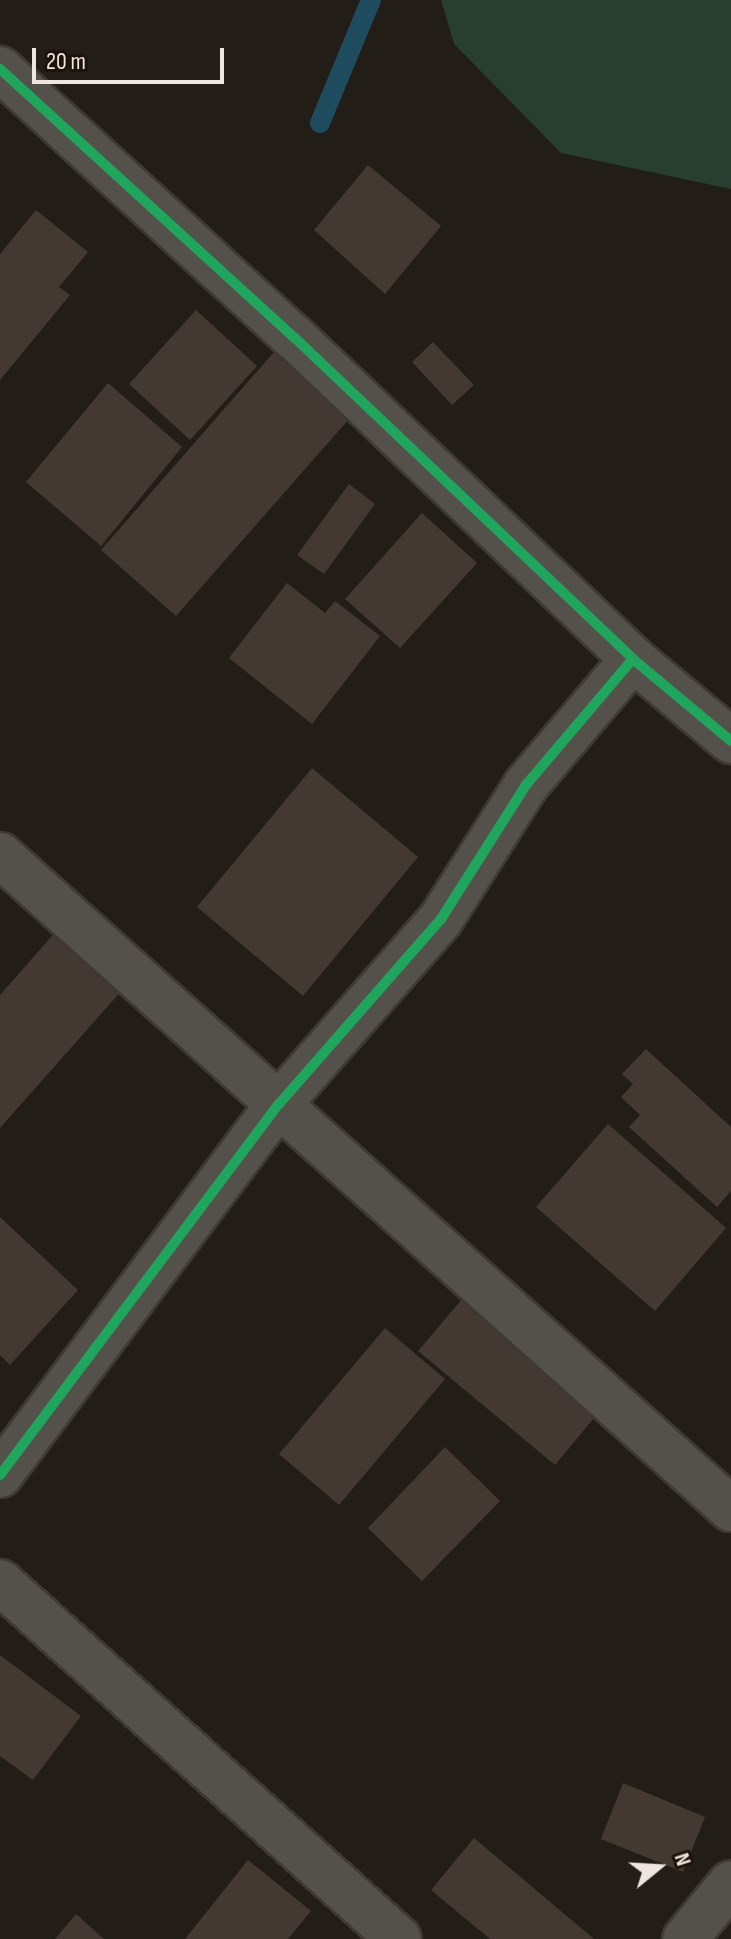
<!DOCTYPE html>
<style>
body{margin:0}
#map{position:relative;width:731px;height:1939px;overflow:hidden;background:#231d18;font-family:"Sofia Sans Condensed",sans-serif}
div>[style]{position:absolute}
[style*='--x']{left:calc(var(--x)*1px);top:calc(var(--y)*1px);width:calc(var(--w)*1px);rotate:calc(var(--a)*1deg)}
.green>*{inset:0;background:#283e31}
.stream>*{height:20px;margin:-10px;padding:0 10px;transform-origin:10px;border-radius:10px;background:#1e4b5e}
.building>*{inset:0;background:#433932}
.roads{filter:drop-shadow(2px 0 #3f3935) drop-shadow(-2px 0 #3f3935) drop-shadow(0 2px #3f3935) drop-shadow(0 -2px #3f3935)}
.street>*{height:44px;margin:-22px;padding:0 22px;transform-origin:22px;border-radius:22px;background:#54504a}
.cycleway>*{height:10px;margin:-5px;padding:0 5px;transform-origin:5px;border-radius:5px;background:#20a55d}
span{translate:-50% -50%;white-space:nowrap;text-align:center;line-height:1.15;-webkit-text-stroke:8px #1e130b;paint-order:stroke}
.north{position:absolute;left:619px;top:1827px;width:80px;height:80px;-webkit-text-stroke:6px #1e130b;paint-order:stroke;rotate:72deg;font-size:22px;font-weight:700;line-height:32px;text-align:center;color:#efe6e1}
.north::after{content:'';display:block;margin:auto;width:28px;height:36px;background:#efe6e1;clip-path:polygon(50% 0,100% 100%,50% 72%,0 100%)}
.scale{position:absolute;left:32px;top:48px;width:192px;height:36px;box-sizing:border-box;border:4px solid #efe6e1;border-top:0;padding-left:10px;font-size:24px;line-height:28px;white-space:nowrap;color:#efe6e1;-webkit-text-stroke:6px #1e130b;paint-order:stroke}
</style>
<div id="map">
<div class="green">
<div style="clip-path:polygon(441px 0,731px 0,731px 189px,561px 153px,454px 44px)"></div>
</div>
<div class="stream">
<div style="--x:320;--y:123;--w:133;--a:-67.5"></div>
</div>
<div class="building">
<div style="clip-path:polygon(368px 165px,441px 226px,385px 294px,314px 230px)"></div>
<div style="clip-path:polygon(36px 210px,88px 252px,59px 287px,70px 295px,0 380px,0 254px)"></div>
<div style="clip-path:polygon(196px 310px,257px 366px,190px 440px,129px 384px)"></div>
<div style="clip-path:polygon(433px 342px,474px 385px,452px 405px,412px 362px)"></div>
<div style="clip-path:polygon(274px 352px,349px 419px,176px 616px,101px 550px)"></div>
<div style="clip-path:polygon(108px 383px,182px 447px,101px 546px,26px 482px)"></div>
<div style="clip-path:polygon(349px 484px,375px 504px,324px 574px,297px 555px)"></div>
<div style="clip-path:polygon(422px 513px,477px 563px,400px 648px,345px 599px)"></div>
<div style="clip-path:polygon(287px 583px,325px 613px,335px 601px,380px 636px,312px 724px,229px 658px)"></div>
<div style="clip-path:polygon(312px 768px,418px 857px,303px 996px,197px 907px)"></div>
<div style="clip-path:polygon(58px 929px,124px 988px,0 1128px,0 995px)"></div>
<div style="clip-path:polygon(646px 1049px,731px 1127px,731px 1191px,717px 1207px,629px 1127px,640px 1115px,621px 1097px,633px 1084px,622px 1074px)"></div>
<div style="clip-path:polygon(608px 1124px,726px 1228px,655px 1311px,536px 1207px)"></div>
<div style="clip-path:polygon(0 1217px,78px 1290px,10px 1365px,0 1355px)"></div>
<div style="clip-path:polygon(463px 1298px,599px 1412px,555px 1465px,418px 1351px)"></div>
<div style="clip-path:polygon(385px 1328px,445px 1379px,339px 1505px,279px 1454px)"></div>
<div style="clip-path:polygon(445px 1447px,500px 1501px,422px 1581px,368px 1528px)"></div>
<div style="clip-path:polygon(0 1655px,81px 1716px,33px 1780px,0 1756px)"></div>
<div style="clip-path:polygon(623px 1783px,705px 1817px,683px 1872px,601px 1839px)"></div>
<div style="clip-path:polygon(474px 1838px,594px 1939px,490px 1939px,431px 1890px)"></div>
<div style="clip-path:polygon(248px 1860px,311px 1911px,288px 1939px,185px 1939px)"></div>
<div style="clip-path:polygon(76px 1914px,104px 1939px,55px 1939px)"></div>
</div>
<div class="roads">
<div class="street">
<div style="--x:0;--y:69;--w:399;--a:42.4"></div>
<div style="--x:295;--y:338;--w:466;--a:43.5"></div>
<div style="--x:633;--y:659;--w:128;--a:39.9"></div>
<div style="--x:0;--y:855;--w:981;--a:41.82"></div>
<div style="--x:0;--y:1475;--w:464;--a:-53.1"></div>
<div style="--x:279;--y:1104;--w:246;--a:-48.8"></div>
<div style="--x:441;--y:919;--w:159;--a:-57.6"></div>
<div style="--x:526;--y:785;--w:165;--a:-49.7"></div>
<div style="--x:0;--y:1582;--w:535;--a:41.82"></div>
<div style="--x:685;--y:1939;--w:72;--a:-50.6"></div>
</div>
</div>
<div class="cycleway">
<div style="--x:0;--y:69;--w:399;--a:42.4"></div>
<div style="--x:295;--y:338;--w:466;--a:43.5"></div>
<div style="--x:633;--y:659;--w:128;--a:39.9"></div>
<div style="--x:0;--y:1475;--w:464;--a:-53.1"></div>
<div style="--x:279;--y:1104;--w:246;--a:-48.8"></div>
<div style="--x:441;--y:919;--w:159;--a:-57.6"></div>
<div style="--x:526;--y:785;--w:165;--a:-49.7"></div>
</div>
<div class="north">N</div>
<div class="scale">20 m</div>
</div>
